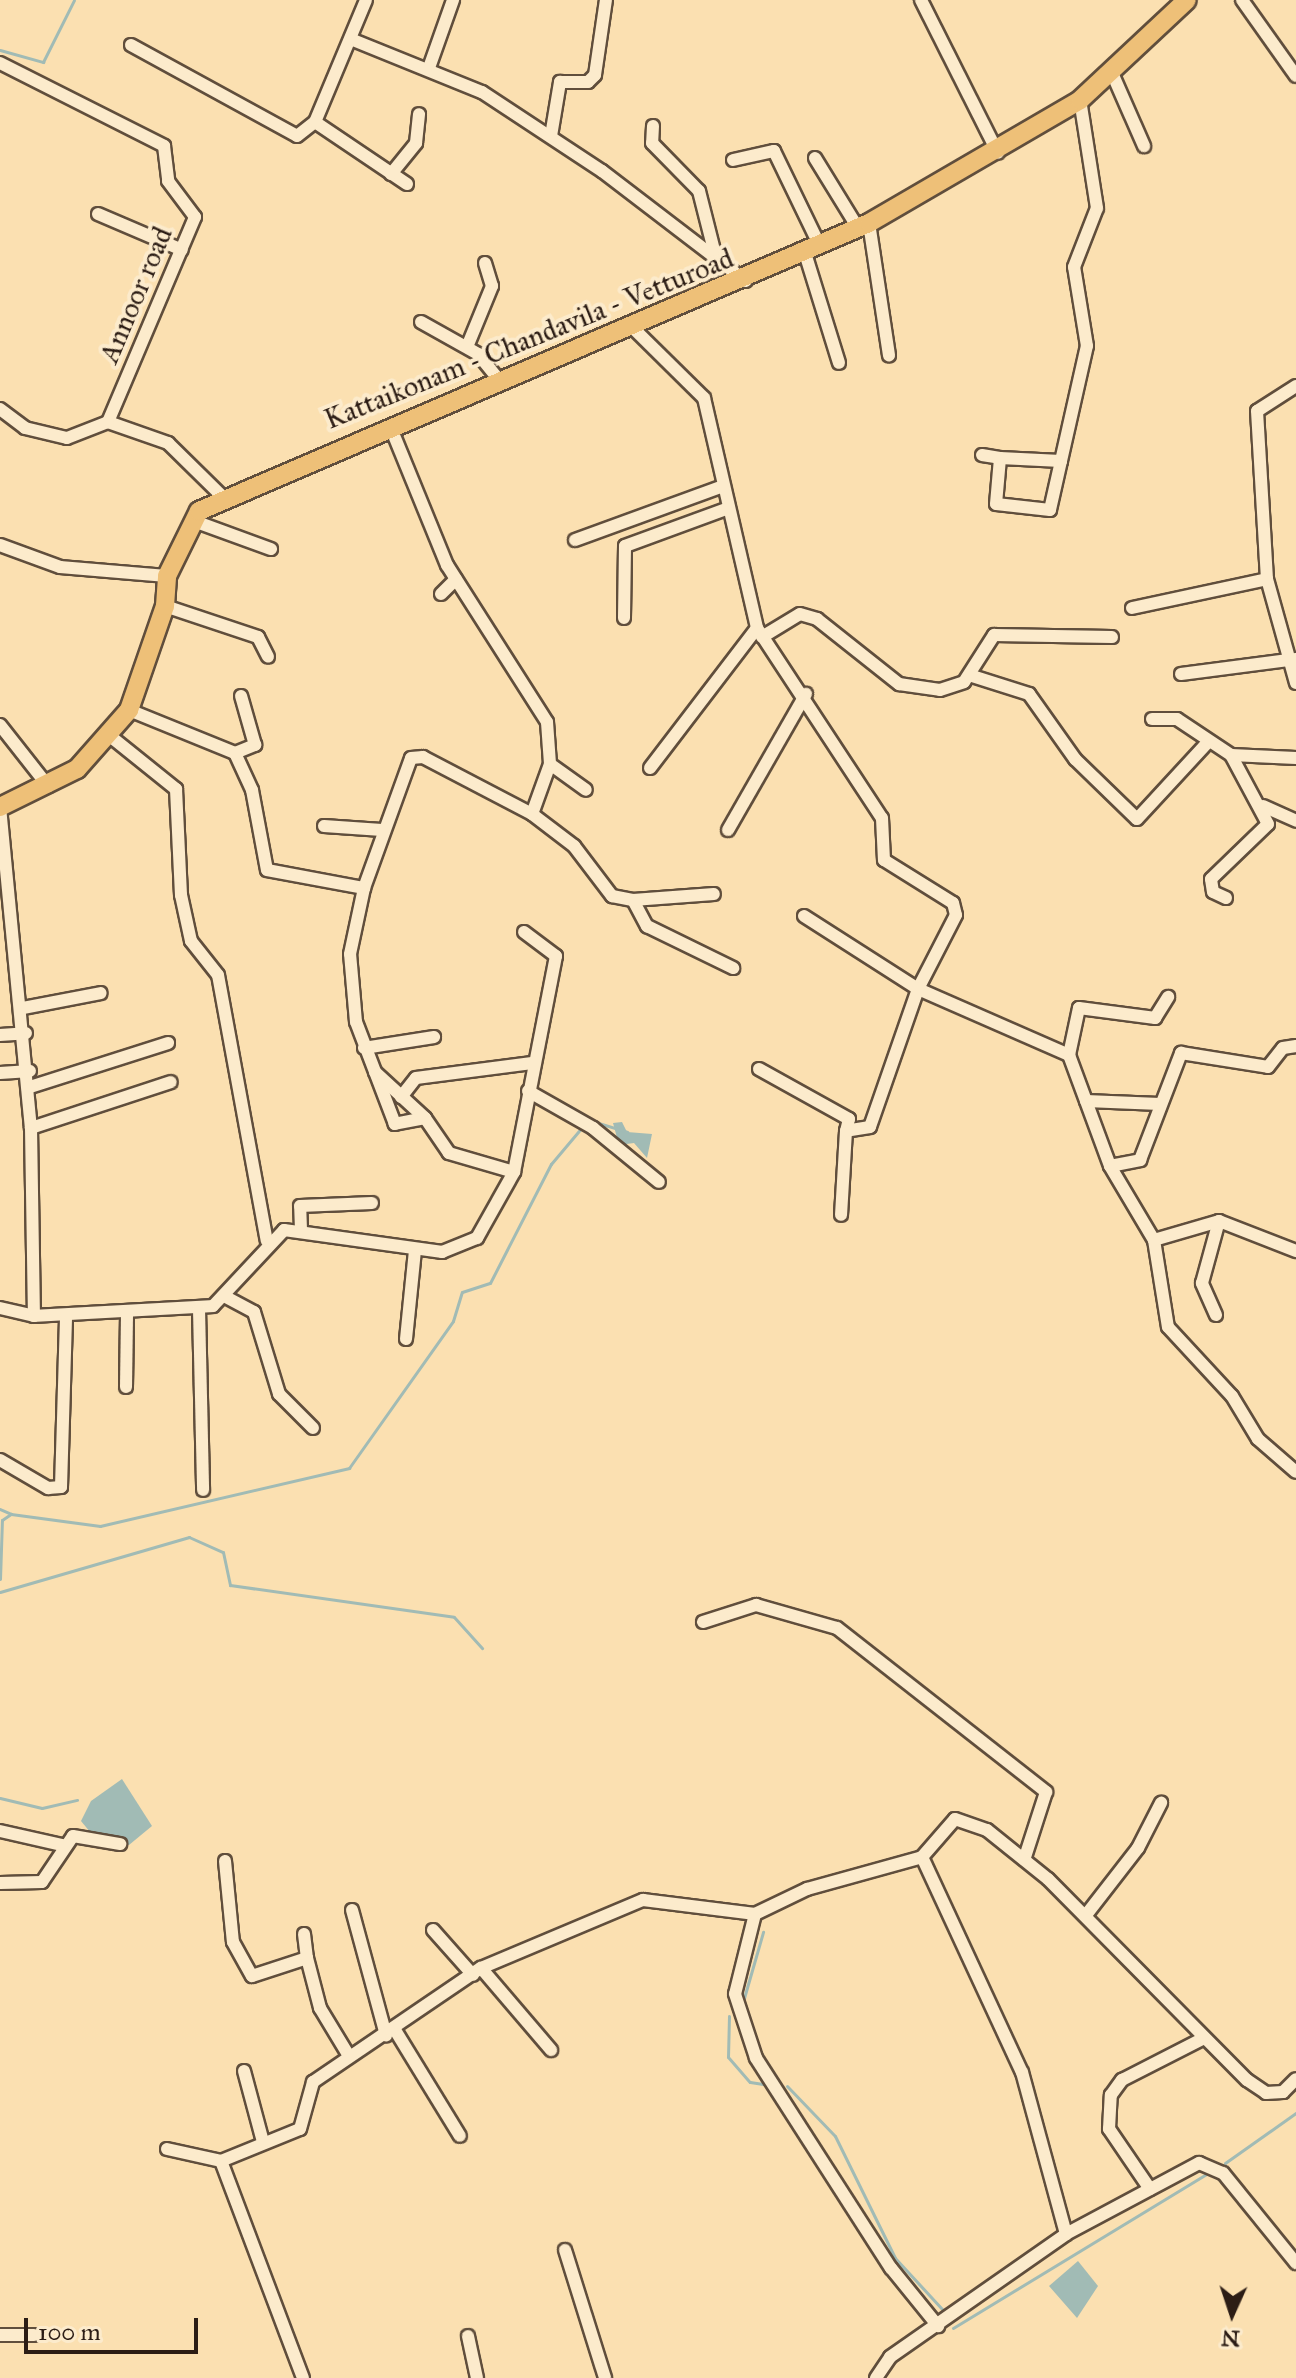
<!DOCTYPE html>
<style>
body{margin:0}
#map{position:relative;width:1296px;height:2378px;overflow:hidden;background:#fbe0b1;font-family:"IM FELL Great Primer",serif}
div>[style]{position:absolute}
[style*='--x']{left:calc(var(--x)*1px);top:calc(var(--y)*1px);width:calc(var(--w)*1px);rotate:calc(var(--a)*1deg)}
.water>*{inset:0;background:#a1bbb5}
.stream>*{height:3px;margin:-1.5px;padding:0 1.5px;transform-origin:1.5px;border-radius:1.5px;background:#a1bbb5}
.roads{filter:drop-shadow(2px 0 #604e3c) drop-shadow(-2px 0 #604e3c) drop-shadow(0 2px #604e3c) drop-shadow(0 -2px #604e3c)}
.street>*{height:12px;margin:-6px;padding:0 6px;transform-origin:6px;border-radius:6px;background:#fcebcc}
.primary>*{height:18px;margin:-9px;padding:0 9px;transform-origin:9px;border-radius:9px;background:#eec078}
span{translate:-50% -50%;white-space:nowrap;text-align:center;line-height:1.15;-webkit-text-stroke:8px #fcebcc;paint-order:stroke}
.street-label{font-size:28px;color:#2c1d15}
.north{position:absolute;left:1192px;top:2274px;width:80px;height:80px;-webkit-text-stroke:6px #fcebcc;paint-order:stroke;rotate:183deg;font-size:22px;font-weight:700;line-height:32px;text-align:center;color:#2c1d15}
.north::after{content:'';display:block;margin:auto;width:28px;height:36px;background:#2c1d15;clip-path:polygon(50% 0,100% 100%,50% 72%,0 100%)}
.scale{position:absolute;left:24px;top:2318px;width:174px;height:36px;box-sizing:border-box;border:4px solid #2c1d15;border-top:0;padding-left:10px;font-size:24px;line-height:28px;white-space:nowrap;color:#2c1d15;-webkit-text-stroke:6px #fcebcc;paint-order:stroke}
</style>
<div id="map">
<div class="water">
<div style="clip-path:polygon(622px 1122px,627px 1132px,652px 1134px,647px 1158px,634px 1143px,619px 1145px,613px 1123px)"></div>
<div style="clip-path:polygon(122px 1779px,152px 1826px,129px 1845px,104px 1849px,81px 1821px,91px 1801px)"></div>
<div style="clip-path:polygon(1078px 2261px,1098px 2286px,1077px 2318px,1049px 2286px)"></div>
</div>
<div class="stream">
<div style="--x:0;--y:50;--w:45;--a:15.6"></div>
<div style="--x:43;--y:62;--w:69;--a:-63.4"></div>
<div style="--x:592;--y:1121;--w:37;--a:17"></div>
<div style="--x:0;--y:1509;--w:12;--a:24"></div>
<div style="--x:0;--y:1579;--w:59;--a:-88.1"></div>
<div style="--x:2;--y:1520;--w:11;--a:-34"></div>
<div style="--x:11;--y:1514;--w:90;--a:7.7"></div>
<div style="--x:100;--y:1526;--w:256;--a:-13.1"></div>
<div style="--x:349;--y:1468;--w:180;--a:-54.7"></div>
<div style="--x:453;--y:1321;--w:30;--a:-73"></div>
<div style="--x:462;--y:1292;--w:29;--a:-18"></div>
<div style="--x:490;--y:1283;--w:134;--a:-62.9"></div>
<div style="--x:551;--y:1164;--w:50;--a:-49.9"></div>
<div style="--x:0;--y:1592;--w:197;--a:-16.2"></div>
<div style="--x:189;--y:1537;--w:37;--a:24"></div>
<div style="--x:223;--y:1552;--w:34;--a:78"></div>
<div style="--x:230;--y:1585;--w:226;--a:8.1"></div>
<div style="--x:454;--y:1617;--w:42;--a:47.9"></div>
<div style="--x:0;--y:1798;--w:43;--a:13.4"></div>
<div style="--x:42;--y:1808;--w:36;--a:-13"></div>
<div style="--x:744;--y:1998;--w:69;--a:-73.9"></div>
<div style="--x:729;--y:2016;--w:41;--a:91.4"></div>
<div style="--x:728;--y:2057;--w:33;--a:49"></div>
<div style="--x:750;--y:2082;--w:13;--a:9"></div>
<div style="--x:787;--y:2086;--w:69;--a:46.2"></div>
<div style="--x:835;--y:2136;--w:136;--a:63.8"></div>
<div style="--x:895;--y:2258;--w:71;--a:47.3"></div>
<div style="--x:1225;--y:2163;--w:87;--a:-35.2"></div>
<div style="--x:953;--y:2328;--w:298;--a:-31.3"></div>
</div>
<div class="roads">
<div class="street">
<div style="--x:921;--y:0;--w:171;--a:63.3"></div>
<div style="--x:1242;--y:0;--w:93;--a:54.6"></div>
<div style="--x:353;--y:40;--w:139;--a:22"></div>
<div style="--x:482;--y:92;--w:144;--a:33.4"></div>
<div style="--x:602;--y:171;--w:181;--a:37.4"></div>
<div style="--x:131;--y:45;--w:189;--a:28.7"></div>
<div style="--x:297;--y:136;--w:23;--a:-38"></div>
<div style="--x:315;--y:122;--w:132;--a:-67.3"></div>
<div style="--x:0;--y:63;--w:184;--a:26.8"></div>
<div style="--x:164;--y:146;--w:35;--a:83"></div>
<div style="--x:168;--y:181;--w:45;--a:53.1"></div>
<div style="--x:195;--y:217;--w:223;--a:113"></div>
<div style="--x:108;--y:422;--w:64;--a:19.3"></div>
<div style="--x:168;--y:443;--w:77;--a:44.5"></div>
<div style="--x:430;--y:65;--w:69;--a:-70.5"></div>
<div style="--x:1112;--y:73;--w:80;--a:66.3"></div>
<div style="--x:315;--y:122;--w:111;--a:34"></div>
<div style="--x:653;--y:126;--w:17;--a:93"></div>
<div style="--x:652;--y:143;--w:67;--a:45.6"></div>
<div style="--x:699;--y:191;--w:69;--a:75.8"></div>
<div style="--x:551;--y:136;--w:55;--a:-80.5"></div>
<div style="--x:560;--y:82;--w:28;--a:0"></div>
<div style="--x:588;--y:82;--w:10;--a:-45"></div>
<div style="--x:595;--y:75;--w:76;--a:-81.7"></div>
<div style="--x:815;--y:158;--w:82;--a:58.4"></div>
<div style="--x:733;--y:160;--w:42;--a:-12.4"></div>
<div style="--x:774;--y:151;--w:106;--a:64.2"></div>
<div style="--x:391;--y:174;--w:40;--a:-51"></div>
<div style="--x:416;--y:143;--w:29;--a:-84"></div>
<div style="--x:98;--y:214;--w:91;--a:23.2"></div>
<div style="--x:869;--y:223;--w:134;--a:81.4"></div>
<div style="--x:805;--y:253;--w:115;--a:72.8"></div>
<div style="--x:421;--y:322;--w:65;--a:29.3"></div>
<div style="--x:478;--y:354;--w:38;--a:51"></div>
<div style="--x:632;--y:327;--w:101;--a:44.6"></div>
<div style="--x:704;--y:398;--w:236;--a:77"></div>
<div style="--x:757;--y:628;--w:227;--a:56.7"></div>
<div style="--x:882;--y:818;--w:42;--a:87.3"></div>
<div style="--x:884;--y:860;--w:81;--a:31.9"></div>
<div style="--x:953;--y:903;--w:12;--a:76"></div>
<div style="--x:956;--y:915;--w:83;--a:117.2"></div>
<div style="--x:918;--y:989;--w:165;--a:23.6"></div>
<div style="--x:1069;--y:1055;--w:118;--a:69.7"></div>
<div style="--x:1110;--y:1166;--w:86;--a:59.3"></div>
<div style="--x:1154;--y:1240;--w:88;--a:80.9"></div>
<div style="--x:1168;--y:1327;--w:94;--a:47.2"></div>
<div style="--x:1232;--y:1396;--w:50;--a:58.8"></div>
<div style="--x:1258;--y:1439;--w:50;--a:41"></div>
<div style="--x:467;--y:347;--w:66;--a:-67.7"></div>
<div style="--x:492;--y:286;--w:24;--a:-107"></div>
<div style="--x:1296;--y:386;--w:46;--a:147.3"></div>
<div style="--x:1257;--y:411;--w:168;--a:86.6"></div>
<div style="--x:1267;--y:579;--w:108;--a:74.4"></div>
<div style="--x:0;--y:409;--w:31;--a:37"></div>
<div style="--x:25;--y:428;--w:43;--a:13.4"></div>
<div style="--x:67;--y:438;--w:44;--a:-21.3"></div>
<div style="--x:391;--y:428;--w:148;--a:67.8"></div>
<div style="--x:447;--y:565;--w:186;--a:57.5"></div>
<div style="--x:547;--y:722;--w:42;--a:85.9"></div>
<div style="--x:550;--y:764;--w:53;--a:109.8"></div>
<div style="--x:532;--y:814;--w:53;--a:37.3"></div>
<div style="--x:574;--y:846;--w:63;--a:52.8"></div>
<div style="--x:612;--y:896;--w:21;--a:11"></div>
<div style="--x:633;--y:900;--w:30;--a:62"></div>
<div style="--x:647;--y:926;--w:96;--a:26"></div>
<div style="--x:982;--y:455;--w:18;--a:9"></div>
<div style="--x:1061;--y:461;--w:50;--a:102.7"></div>
<div style="--x:1050;--y:510;--w:54;--a:-173.7"></div>
<div style="--x:996;--y:504;--w:46;--a:-85"></div>
<div style="--x:1000;--y:458;--w:61;--a:2.8"></div>
<div style="--x:1061;--y:461;--w:118;--a:-77.3"></div>
<div style="--x:1087;--y:346;--w:80;--a:-99.3"></div>
<div style="--x:1074;--y:267;--w:63;--a:-68.7"></div>
<div style="--x:1097;--y:208;--w:109;--a:-98.9"></div>
<div style="--x:194;--y:521;--w:82;--a:20"></div>
<div style="--x:575;--y:540;--w:158;--a:-20"></div>
<div style="--x:0;--y:545;--w:64;--a:20.1"></div>
<div style="--x:60;--y:567;--w:107;--a:4.8"></div>
<div style="--x:441;--y:594;--w:21;--a:-45"></div>
<div style="--x:165;--y:606;--w:98;--a:18.4"></div>
<div style="--x:258;--y:637;--w:22;--a:63"></div>
<div style="--x:1132;--y:608;--w:138;--a:-12.1"></div>
<div style="--x:624;--y:618;--w:72;--a:-89.2"></div>
<div style="--x:625;--y:546;--w:108;--a:-20.1"></div>
<div style="--x:762;--y:637;--w:44;--a:-31.2"></div>
<div style="--x:800;--y:614;--w:18;--a:16"></div>
<div style="--x:817;--y:619;--w:105;--a:38.4"></div>
<div style="--x:899;--y:684;--w:41;--a:8.3"></div>
<div style="--x:940;--y:690;--w:25;--a:-18"></div>
<div style="--x:964;--y:682;--w:56;--a:-57.4"></div>
<div style="--x:994;--y:635;--w:118;--a:1"></div>
<div style="--x:1181;--y:674;--w:116;--a:-7.4"></div>
<div style="--x:969;--y:675;--w:63;--a:17.6"></div>
<div style="--x:1029;--y:694;--w:80;--a:54.7"></div>
<div style="--x:1075;--y:759;--w:86;--a:44.1"></div>
<div style="--x:1137;--y:819;--w:106;--a:-47.3"></div>
<div style="--x:129;--y:710;--w:114;--a:22.1"></div>
<div style="--x:235;--y:753;--w:41;--a:65.3"></div>
<div style="--x:252;--y:790;--w:81;--a:79.4"></div>
<div style="--x:267;--y:870;--w:99;--a:10.5"></div>
<div style="--x:1152;--y:719;--w:25;--a:0"></div>
<div style="--x:1177;--y:719;--w:65;--a:33.7"></div>
<div style="--x:1231;--y:755;--w:65;--a:2.6"></div>
<div style="--x:0;--y:725;--w:78;--a:51.8"></div>
<div style="--x:110;--y:736;--w:85;--a:38.8"></div>
<div style="--x:176;--y:789;--w:106;--a:87.3"></div>
<div style="--x:181;--y:895;--w:47;--a:77.7"></div>
<div style="--x:191;--y:941;--w:43;--a:51.5"></div>
<div style="--x:218;--y:975;--w:270;--a:79.6"></div>
<div style="--x:235;--y:753;--w:22;--a:-22"></div>
<div style="--x:255;--y:745;--w:51;--a:-105.9"></div>
<div style="--x:550;--y:764;--w:44;--a:35.8"></div>
<div style="--x:650;--y:768;--w:176;--a:-52.6"></div>
<div style="--x:1263;--y:806;--w:36;--a:24"></div>
<div style="--x:0;--y:807;--w:322;--a:84.5"></div>
<div style="--x:31;--y:1128;--w:147;--a:-18.2"></div>
<div style="--x:324;--y:826;--w:58;--a:3.9"></div>
<div style="--x:728;--y:830;--w:157;--a:-60.2"></div>
<div style="--x:1226;--y:898;--w:14;--a:-155"></div>
<div style="--x:1213;--y:892;--w:13;--a:-99"></div>
<div style="--x:1211;--y:879;--w:79;--a:-44"></div>
<div style="--x:1268;--y:824;--w:78;--a:-118.2"></div>
<div style="--x:633;--y:900;--w:81;--a:-4.2"></div>
<div style="--x:804;--y:916;--w:135;--a:32.6"></div>
<div style="--x:918;--y:989;--w:146;--a:109.2"></div>
<div style="--x:870;--y:1127;--w:24;--a:171"></div>
<div style="--x:846;--y:1131;--w:84;--a:93.4"></div>
<div style="--x:23;--y:1008;--w:79;--a:-10.9"></div>
<div style="--x:0;--y:1035;--w:26;--a:-4"></div>
<div style="--x:364;--y:1048;--w:71;--a:-8.9"></div>
<div style="--x:1069;--y:1055;--w:48;--a:-78"></div>
<div style="--x:1079;--y:1008;--w:77;--a:7.5"></div>
<div style="--x:1155;--y:1018;--w:25;--a:-58"></div>
<div style="--x:759;--y:1069;--w:103;--a:29.1"></div>
<div style="--x:849;--y:1119;--w:12;--a:104"></div>
<div style="--x:375;--y:1072;--w:68;--a:42.6"></div>
<div style="--x:0;--y:1073;--w:30;--a:-4"></div>
<div style="--x:30;--y:1087;--w:145;--a:-17.7"></div>
<div style="--x:528;--y:1091;--w:75;--a:29.6"></div>
<div style="--x:593;--y:1128;--w:85;--a:39.3"></div>
<div style="--x:401;--y:1097;--w:24;--a:-52"></div>
<div style="--x:416;--y:1078;--w:117;--a:-7.4"></div>
<div style="--x:1086;--y:1101;--w:74;--a:2.3"></div>
<div style="--x:31;--y:1128;--w:188;--a:89.1"></div>
<div style="--x:1110;--y:1166;--w:31;--a:-11"></div>
<div style="--x:1140;--y:1160;--w:115;--a:-69"></div>
<div style="--x:1181;--y:1053;--w:88;--a:9.1"></div>
<div style="--x:1268;--y:1067;--w:24;--a:-52"></div>
<div style="--x:1283;--y:1048;--w:13;--a:-9"></div>
<div style="--x:514;--y:1172;--w:68;--a:-163.7"></div>
<div style="--x:449;--y:1153;--w:42;--a:-124.4"></div>
<div style="--x:425;--y:1118;--w:31;--a:169"></div>
<div style="--x:395;--y:1124;--w:109;--a:-110.9"></div>
<div style="--x:356;--y:1022;--w:68;--a:-95"></div>
<div style="--x:350;--y:954;--w:67;--a:-78"></div>
<div style="--x:364;--y:888;--w:138;--a:-70.1"></div>
<div style="--x:411;--y:758;--w:12;--a:-5"></div>
<div style="--x:423;--y:757;--w:123;--a:27.6"></div>
<div style="--x:301;--y:1230;--w:24;--a:-92"></div>
<div style="--x:300;--y:1206;--w:72;--a:-2.4"></div>
<div style="--x:1154;--y:1240;--w:68;--a:-16.3"></div>
<div style="--x:1219;--y:1221;--w:83;--a:21.3"></div>
<div style="--x:224;--y:1296;--w:34;--a:28"></div>
<div style="--x:254;--y:1312;--w:86;--a:73"></div>
<div style="--x:279;--y:1394;--w:48;--a:45"></div>
<div style="--x:0;--y:1308;--w:35;--a:13"></div>
<div style="--x:34;--y:1316;--w:179;--a:-3.2"></div>
<div style="--x:213;--y:1306;--w:104;--a:-46.9"></div>
<div style="--x:284;--y:1230;--w:160;--a:7.9"></div>
<div style="--x:442;--y:1252;--w:38;--a:-22"></div>
<div style="--x:477;--y:1238;--w:76;--a:-60.7"></div>
<div style="--x:514;--y:1172;--w:220;--a:-79"></div>
<div style="--x:556;--y:956;--w:40;--a:-143"></div>
<div style="--x:199;--y:1309;--w:181;--a:88.7"></div>
<div style="--x:1216;--y:1315;--w:35;--a:-114"></div>
<div style="--x:1202;--y:1283;--w:64;--a:-74.7"></div>
<div style="--x:406;--y:1339;--w:89;--a:-84.2"></div>
<div style="--x:126;--y:1387;--w:75;--a:-89.2"></div>
<div style="--x:0;--y:1460;--w:56;--a:30.3"></div>
<div style="--x:48;--y:1488;--w:13;--a:-4"></div>
<div style="--x:61;--y:1487;--w:172;--a:-88.3"></div>
<div style="--x:703;--y:1622;--w:56;--a:-17.8"></div>
<div style="--x:756;--y:1605;--w:84;--a:15.9"></div>
<div style="--x:837;--y:1628;--w:266;--a:38.1"></div>
<div style="--x:1046;--y:1792;--w:71;--a:107.9"></div>
<div style="--x:0;--y:1831;--w:64;--a:12.7"></div>
<div style="--x:922;--y:1857;--w:237;--a:65.1"></div>
<div style="--x:1022;--y:2072;--w:168;--a:74.8"></div>
<div style="--x:225;--y:1861;--w:81;--a:84.4"></div>
<div style="--x:233;--y:1942;--w:39;--a:61"></div>
<div style="--x:252;--y:1976;--w:58;--a:-18.1"></div>
<div style="--x:307;--y:1958;--w:52;--a:75.4"></div>
<div style="--x:320;--y:2008;--w:56;--a:58.9"></div>
<div style="--x:0;--y:1883;--w:42;--a:-1.4"></div>
<div style="--x:42;--y:1882;--w:55;--a:-56"></div>
<div style="--x:73;--y:1836;--w:48;--a:9.7"></div>
<div style="--x:352;--y:1910;--w:130;--a:74.8"></div>
<div style="--x:755;--y:1914;--w:82;--a:104"></div>
<div style="--x:735;--y:1994;--w:67;--a:71.8"></div>
<div style="--x:756;--y:2058;--w:250;--a:57.3"></div>
<div style="--x:891;--y:2268;--w:75;--a:51"></div>
<div style="--x:1086;--y:1915;--w:85;--a:-52.2"></div>
<div style="--x:1138;--y:1848;--w:51;--a:-62.9"></div>
<div style="--x:433;--y:1930;--w:60;--a:48.4"></div>
<div style="--x:304;--y:1934;--w:24;--a:83"></div>
<div style="--x:481;--y:1968;--w:108;--a:49.5"></div>
<div style="--x:395;--y:2030;--w:124;--a:58.5"></div>
<div style="--x:244;--y:2071;--w:73;--a:75"></div>
<div style="--x:167;--y:2149;--w:55;--a:12.5"></div>
<div style="--x:1150;--y:2189;--w:73;--a:-124.3"></div>
<div style="--x:1109;--y:2129;--w:34;--a:-87"></div>
<div style="--x:1111;--y:2095;--w:19;--a:-54"></div>
<div style="--x:1122;--y:2080;--w:92;--a:-27.1"></div>
<div style="--x:565;--y:2250;--w:134;--a:72.6"></div>
<div style="--x:0;--y:2335;--w:34;--a:0"></div>
<div style="--x:468;--y:2336;--w:43;--a:77.9"></div>
<div style="--x:303;--y:2378;--w:232;--a:-110.7"></div>
<div style="--x:221;--y:2161;--w:85;--a:-22.1"></div>
<div style="--x:300;--y:2129;--w:49;--a:-74.5"></div>
<div style="--x:313;--y:2082;--w:203;--a:-34.2"></div>
<div style="--x:481;--y:1968;--w:176;--a:-22.8"></div>
<div style="--x:643;--y:1900;--w:113;--a:7.1"></div>
<div style="--x:755;--y:1914;--w:58;--a:-25.7"></div>
<div style="--x:807;--y:1889;--w:119;--a:-15.5"></div>
<div style="--x:922;--y:1857;--w:50;--a:-49"></div>
<div style="--x:955;--y:1819;--w:34;--a:19"></div>
<div style="--x:987;--y:1830;--w:78;--a:38.8"></div>
<div style="--x:1048;--y:1879;--w:283;--a:45.3"></div>
<div style="--x:1247;--y:2080;--w:23;--a:34"></div>
<div style="--x:1266;--y:2093;--w:17;--a:-3"></div>
<div style="--x:1283;--y:2092;--w:18;--a:-45"></div>
<div style="--x:876;--y:2378;--w:25;--a:-56"></div>
<div style="--x:890;--y:2357;--w:215;--a:-34.9"></div>
<div style="--x:1066;--y:2234;--w:151;--a:-28.1"></div>
<div style="--x:1199;--y:2163;--w:26;--a:23"></div>
<div style="--x:1223;--y:2173;--w:116;--a:51"></div>
</div>
<div class="primary">
<div style="--x:0;--y:807;--w:86;--a:-26.3"></div>
<div style="--x:77;--y:769;--w:79;--a:-48.6"></div>
<div style="--x:129;--y:710;--w:110;--a:-70.9"></div>
<div style="--x:165;--y:606;--w:30;--a:-86"></div>
<div style="--x:167;--y:576;--w:72;--a:-63.8"></div>
<div style="--x:199;--y:511;--w:729;--a:-23.26"></div>
<div style="--x:869;--y:223;--w:244;--a:-30.2"></div>
<div style="--x:1080;--y:100;--w:146;--a:-43.1"></div>
</div>
</div>
<div class="street-label">
<span style="left:136px;top:295px;rotate:-67deg">Annoor road</span>
<span style="left:529px;top:339px;rotate:-22deg">Kattaikonam - Chandavila - Vetturoad</span>
</div>
<div class="north">N</div>
<div class="scale">100 m</div>
</div>
